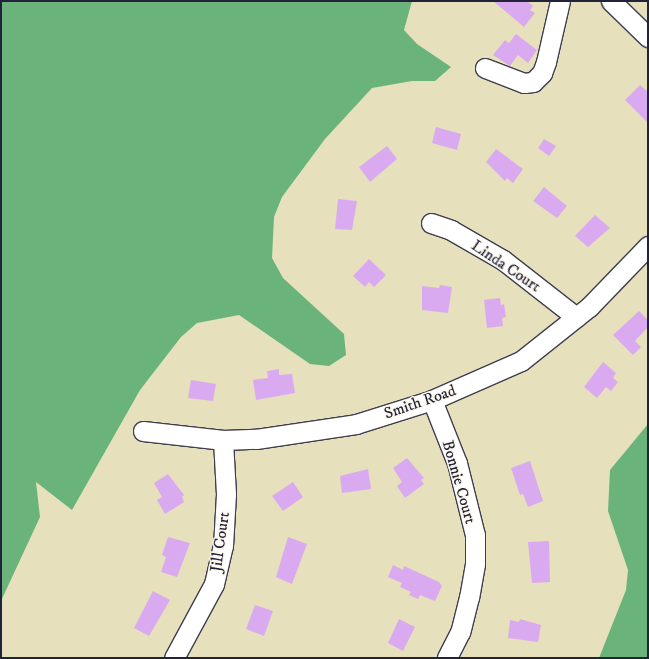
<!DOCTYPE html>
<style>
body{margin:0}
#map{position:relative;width:649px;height:659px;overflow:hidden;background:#e6e0bc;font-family:"IM FELL DW Pica",serif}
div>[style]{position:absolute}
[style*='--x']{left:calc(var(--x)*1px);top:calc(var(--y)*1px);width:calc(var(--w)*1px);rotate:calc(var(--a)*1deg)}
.forest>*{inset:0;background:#6ab37b}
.building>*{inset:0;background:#daaaf0}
.roads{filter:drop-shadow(1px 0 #3f3e4e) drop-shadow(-1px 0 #3f3e4e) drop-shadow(0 1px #3f3e4e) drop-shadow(0 -1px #3f3e4e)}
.minor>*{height:19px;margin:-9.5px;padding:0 9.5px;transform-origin:9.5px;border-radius:9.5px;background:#fff}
span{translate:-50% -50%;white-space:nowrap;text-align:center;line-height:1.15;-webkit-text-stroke:3px #fbf7ec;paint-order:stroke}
.street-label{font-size:16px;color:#22223b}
.frame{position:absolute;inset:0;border:2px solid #22223b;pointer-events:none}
</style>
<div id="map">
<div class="forest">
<div style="clip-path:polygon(1px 1px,412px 1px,404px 30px,417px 44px,451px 67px,435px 81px,412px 81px,372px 88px,325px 139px,282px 197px,274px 217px,272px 258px,283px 278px,344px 334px,346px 355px,329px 366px,310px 364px,239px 315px,197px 323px,181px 337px,140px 390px,72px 510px,36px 482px,40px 517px,1px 601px)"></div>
<div style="clip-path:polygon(648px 424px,648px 658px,599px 658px,626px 590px,628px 570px,608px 511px,610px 470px)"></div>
</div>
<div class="building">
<div style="clip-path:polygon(493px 1px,527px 1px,533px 6px,530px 10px,535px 13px,524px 27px)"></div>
<div style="clip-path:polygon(516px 34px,537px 50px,528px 63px,518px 55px,510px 66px,493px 55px,505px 40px,509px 43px)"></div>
<div style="clip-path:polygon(640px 85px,648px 92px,648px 123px,625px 100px)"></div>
<div style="clip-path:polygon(436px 127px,461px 134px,457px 150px,432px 143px)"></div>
<div style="clip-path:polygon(544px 139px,556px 146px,549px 156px,538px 148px)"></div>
<div style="clip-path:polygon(387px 146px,397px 159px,370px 182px,359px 167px)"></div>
<div style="clip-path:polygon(496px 149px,523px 169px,513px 183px,507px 178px,505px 181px,486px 162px)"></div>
<div style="clip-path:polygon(544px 187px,567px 206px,557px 218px,533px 201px)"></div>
<div style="clip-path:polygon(338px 199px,357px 201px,352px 230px,335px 229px)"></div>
<div style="clip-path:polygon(595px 215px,610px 228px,588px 247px,575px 236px)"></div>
<div style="clip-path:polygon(369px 259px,386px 275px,374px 287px,369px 282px,365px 287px,353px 276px)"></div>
<div style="clip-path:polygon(440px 285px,452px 287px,448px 313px,422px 310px,422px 286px,439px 288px)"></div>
<div style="clip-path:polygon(500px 298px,501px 305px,504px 304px,506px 317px,502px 318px,503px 326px,487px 328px,484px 300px)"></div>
<div style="clip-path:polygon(639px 311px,648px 320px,648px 327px,635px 341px,641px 347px,633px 355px,613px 335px)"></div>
<div style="clip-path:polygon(603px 362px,616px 373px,613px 378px,618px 382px,611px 391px,606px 387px,597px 398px,584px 387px)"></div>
<div style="clip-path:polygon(279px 369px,279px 375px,292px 374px,295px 393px,256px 400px,253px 380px,268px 378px,267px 371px)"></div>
<div style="clip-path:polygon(191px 380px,216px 384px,213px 401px,188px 398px)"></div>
<div style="clip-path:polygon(407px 458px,424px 478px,421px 480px,424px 484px,405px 498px,397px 486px,402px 482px,393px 468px)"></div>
<div style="clip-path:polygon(530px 461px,543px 501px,528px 507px,523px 494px,520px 495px,511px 468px)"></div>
<div style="clip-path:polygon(368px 469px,371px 489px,342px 493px,340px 476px)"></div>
<div style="clip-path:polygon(168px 474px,184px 495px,182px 497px,184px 502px,165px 514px,157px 500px,162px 497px,154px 483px)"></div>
<div style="clip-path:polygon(293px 482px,303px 497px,283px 511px,272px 496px)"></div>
<div style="clip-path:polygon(168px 537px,190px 543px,177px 577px,161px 572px,166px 557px,162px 555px)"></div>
<div style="clip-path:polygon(288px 537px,307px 544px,292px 584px,276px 577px)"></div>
<div style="clip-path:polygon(549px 541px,550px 582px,532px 583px,528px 542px)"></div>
<div style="clip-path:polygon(393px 565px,403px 570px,404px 566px,439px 582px,442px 586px,435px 601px,420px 595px,418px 599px,409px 595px,411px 592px,400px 587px,402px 583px,388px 577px)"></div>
<div style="clip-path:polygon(153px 591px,170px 600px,149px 636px,134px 628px)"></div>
<div style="clip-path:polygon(255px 605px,273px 611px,264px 636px,246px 629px)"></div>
<div style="clip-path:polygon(399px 619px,415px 627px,403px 651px,388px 643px)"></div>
<div style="clip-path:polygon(520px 619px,541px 625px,538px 642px,508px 638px,510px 620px,519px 622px)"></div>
</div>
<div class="roads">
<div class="minor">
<div style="--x:611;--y:1;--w:52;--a:44.2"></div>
<div style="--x:485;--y:68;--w:42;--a:21"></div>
<div style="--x:524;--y:83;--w:9;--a:-6"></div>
<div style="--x:533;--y:82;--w:13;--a:-45"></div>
<div style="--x:542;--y:73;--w:12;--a:-70"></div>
<div style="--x:546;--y:62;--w:63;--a:-77.1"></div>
<div style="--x:431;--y:223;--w:21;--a:19"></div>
<div style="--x:451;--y:230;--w:60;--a:30"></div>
<div style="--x:503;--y:260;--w:93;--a:38"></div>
<div style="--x:432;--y:400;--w:68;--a:68.4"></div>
<div style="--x:457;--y:463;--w:74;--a:76"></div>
<div style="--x:475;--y:535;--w:29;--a:90"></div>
<div style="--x:475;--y:564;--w:34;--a:100"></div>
<div style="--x:469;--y:597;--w:36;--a:104"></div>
<div style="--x:460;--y:632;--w:29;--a:117"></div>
<div style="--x:143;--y:431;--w:81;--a:6.4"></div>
<div style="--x:223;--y:440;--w:33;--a:-2"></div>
<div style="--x:256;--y:439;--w:101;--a:-8.5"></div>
<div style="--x:356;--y:424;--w:80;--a:-17.5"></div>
<div style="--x:432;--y:400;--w:97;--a:-23.7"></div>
<div style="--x:521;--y:361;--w:87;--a:-38.5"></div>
<div style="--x:589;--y:307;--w:85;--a:-46"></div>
<div style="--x:174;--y:658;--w:84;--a:-61.6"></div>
<div style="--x:214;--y:584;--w:39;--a:-77"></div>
<div style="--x:223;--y:546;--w:52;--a:-86.7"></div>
<div style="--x:226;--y:494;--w:54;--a:-93.2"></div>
</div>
</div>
<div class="street-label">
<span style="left:506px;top:266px;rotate:34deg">Linda Court</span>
<span style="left:420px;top:402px;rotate:-19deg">Smith Road</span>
<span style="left:459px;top:482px;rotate:74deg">Bonnie Court</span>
<span style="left:220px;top:542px;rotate:-82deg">Jill Court</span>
</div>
<div class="frame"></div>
</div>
